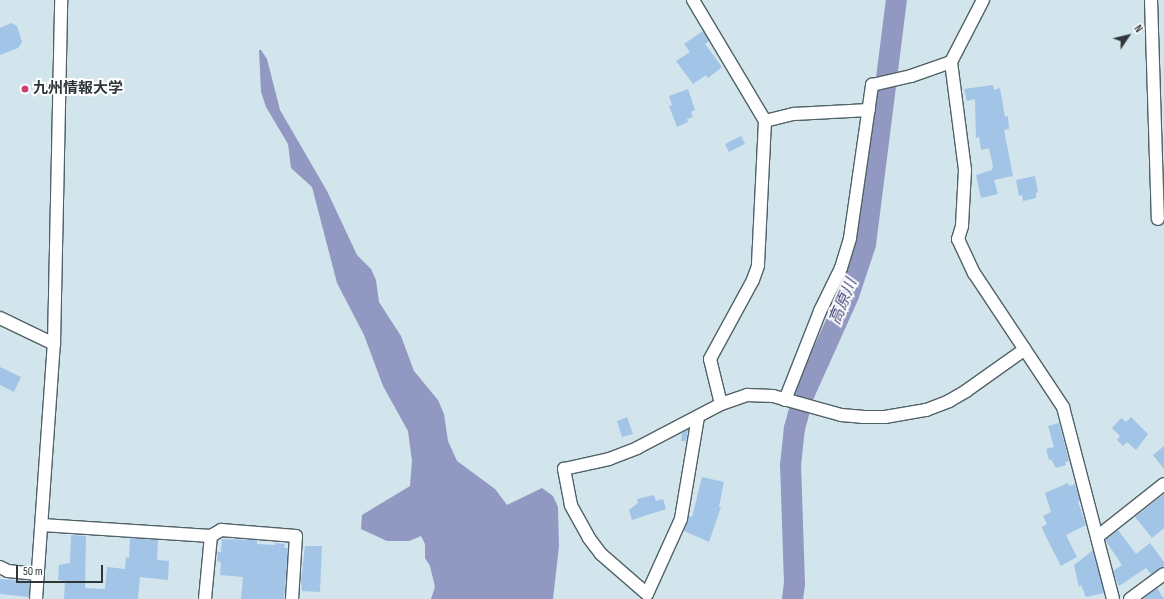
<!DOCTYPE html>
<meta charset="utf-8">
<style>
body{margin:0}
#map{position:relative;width:1164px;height:599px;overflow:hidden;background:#d2e5ec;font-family:"Sofia Sans Condensed","Noto Sans JP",sans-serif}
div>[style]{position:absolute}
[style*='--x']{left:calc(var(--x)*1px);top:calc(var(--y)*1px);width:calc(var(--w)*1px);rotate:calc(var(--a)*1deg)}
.water>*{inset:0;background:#9198c1}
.river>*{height:21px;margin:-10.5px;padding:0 10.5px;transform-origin:10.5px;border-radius:10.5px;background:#9198c1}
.building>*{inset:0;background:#a2c4e6}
.roads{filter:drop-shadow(1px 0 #506167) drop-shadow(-1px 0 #506167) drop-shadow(0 1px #506167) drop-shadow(0 -1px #506167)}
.minor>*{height:12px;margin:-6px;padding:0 6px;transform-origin:6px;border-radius:6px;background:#fff}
.dots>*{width:11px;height:11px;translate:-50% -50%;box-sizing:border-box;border:2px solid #fff;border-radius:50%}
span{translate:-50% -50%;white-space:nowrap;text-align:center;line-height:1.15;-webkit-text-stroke:4px #fff;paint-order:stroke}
.poi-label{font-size:15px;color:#2e3638;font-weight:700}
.left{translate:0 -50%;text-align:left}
.water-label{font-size:16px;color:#40457c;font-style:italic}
.north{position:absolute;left:1108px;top:16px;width:40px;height:40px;-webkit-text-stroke:3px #fff;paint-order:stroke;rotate:55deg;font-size:11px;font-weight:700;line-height:16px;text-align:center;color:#2e3638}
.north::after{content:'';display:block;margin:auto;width:14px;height:18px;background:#2e3638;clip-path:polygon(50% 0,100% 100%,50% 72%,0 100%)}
.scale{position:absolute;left:16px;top:565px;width:87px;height:18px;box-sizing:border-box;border:2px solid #2e3638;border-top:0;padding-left:5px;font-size:12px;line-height:14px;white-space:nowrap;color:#2e3638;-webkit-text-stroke:3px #fff;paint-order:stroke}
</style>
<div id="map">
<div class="water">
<div style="clip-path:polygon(259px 50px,261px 50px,267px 59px,280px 110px,327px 191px,357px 255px,371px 269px,376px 280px,379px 302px,401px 336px,414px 371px,438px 400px,444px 414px,448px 441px,457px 461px,495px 489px,507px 505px,542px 488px,553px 496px,558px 507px,559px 546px,553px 599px,431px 599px,435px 587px,430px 566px,425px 558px,425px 544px,421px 536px,409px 541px,387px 541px,361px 529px,362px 515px,410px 486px,412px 461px,408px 431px,383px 386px,364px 335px,337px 283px,312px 187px,291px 168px,288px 144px,266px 107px,261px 92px)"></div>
</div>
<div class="river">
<div style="--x:792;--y:599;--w:16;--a:-83"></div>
<div style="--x:794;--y:583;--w:118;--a:-91.9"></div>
<div style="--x:790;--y:465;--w:37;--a:-84"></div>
<div style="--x:794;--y:428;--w:34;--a:-75"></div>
<div style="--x:803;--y:395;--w:110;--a:-65.8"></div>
<div style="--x:848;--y:295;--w:54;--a:-71.6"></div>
<div style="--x:865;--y:244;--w:246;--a:-82.8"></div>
</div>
<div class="building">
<div style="clip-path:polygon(11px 23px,17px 26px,22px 42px,18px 48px,0 55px,0 28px)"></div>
<div style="clip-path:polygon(703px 31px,709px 41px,705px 44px,722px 67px,708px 78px,706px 75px,693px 84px,676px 61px,690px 52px,684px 44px)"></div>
<div style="clip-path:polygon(993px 85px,994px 90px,1000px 88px,1005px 117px,1008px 116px,1009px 129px,1004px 130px,1013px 176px,994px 180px,998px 194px,981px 198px,976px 175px,992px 170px,993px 166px,989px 148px,981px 150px,979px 137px,976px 138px,975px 99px,967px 101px,964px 89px)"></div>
<div style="clip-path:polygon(688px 89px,695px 110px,691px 112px,693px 117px,687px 119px,688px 122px,677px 127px,669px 106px,672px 105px,669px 96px)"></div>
<div style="clip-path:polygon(741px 136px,745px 144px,729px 152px,725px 144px)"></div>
<div style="clip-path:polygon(1035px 176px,1038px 192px,1036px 193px,1036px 198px,1023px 201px,1022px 195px,1019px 196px,1016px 180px)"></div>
<div style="clip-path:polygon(0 367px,21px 377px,14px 392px,0 385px)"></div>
<div style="clip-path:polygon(627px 417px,633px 434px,622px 437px,617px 421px)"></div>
<div style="clip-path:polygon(1131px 417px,1148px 434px,1136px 450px,1127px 442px,1123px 446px,1117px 440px,1120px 436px,1112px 428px,1121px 418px,1126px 422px)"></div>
<div style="clip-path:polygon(1059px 423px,1069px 461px,1065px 462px,1066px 465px,1056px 468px,1051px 459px,1049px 460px,1046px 449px,1054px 447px,1048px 426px)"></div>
<div style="clip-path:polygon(688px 430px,686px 441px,681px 441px,682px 433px)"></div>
<div style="clip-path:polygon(1164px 446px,1164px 469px,1153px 455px)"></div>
<div style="clip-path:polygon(702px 477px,724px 482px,719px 507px,721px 507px,709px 542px,684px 531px,689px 516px,692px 517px)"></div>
<div style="clip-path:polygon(1068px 483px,1069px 486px,1075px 484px,1080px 501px,1078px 502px,1086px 525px,1066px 535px,1077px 557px,1061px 566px,1045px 535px,1042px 527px,1047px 524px,1043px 516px,1051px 512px,1045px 493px)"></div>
<div style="clip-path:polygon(1164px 494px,1164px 528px,1152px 538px,1135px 517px)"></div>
<div style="clip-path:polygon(654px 495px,656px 501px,663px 499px,666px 509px,632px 520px,629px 510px,638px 503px,637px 499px)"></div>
<div style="clip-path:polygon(1118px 530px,1136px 554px,1150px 543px,1164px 562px,1164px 566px,1151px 574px,1146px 568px,1119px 586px,1113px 571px,1122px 565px,1105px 540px)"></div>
<div style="clip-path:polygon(71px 535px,86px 536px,85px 588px,105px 589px,107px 567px,125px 569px,126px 557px,129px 558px,130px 538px,158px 540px,157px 560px,169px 561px,168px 580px,140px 577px,138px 599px,64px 599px,65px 581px,58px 580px,59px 565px,70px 563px)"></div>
<div style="clip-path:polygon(222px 539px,257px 540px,257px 544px,275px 545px,275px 543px,285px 544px,284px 548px,288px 548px,284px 599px,241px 599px,243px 577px,220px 575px,221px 562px,217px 561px,218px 552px,221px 552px)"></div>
<div style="clip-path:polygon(305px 546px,322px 546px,320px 592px,302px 591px,301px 581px)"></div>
<div style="clip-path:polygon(1093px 550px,1104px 593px,1086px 597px,1081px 585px,1079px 587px,1074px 565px)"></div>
<div style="clip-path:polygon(0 579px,30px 581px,29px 597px,0 594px)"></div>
<div style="clip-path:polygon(1157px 588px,1164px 599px,1143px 599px)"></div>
</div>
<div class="roads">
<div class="minor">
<div style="--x:693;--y:0;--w:141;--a:59.2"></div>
<div style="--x:765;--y:121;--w:145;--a:92.8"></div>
<div style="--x:758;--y:266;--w:15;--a:110"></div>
<div style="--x:753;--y:280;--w:90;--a:118.6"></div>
<div style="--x:710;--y:359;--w:46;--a:76.3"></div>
<div style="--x:1151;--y:0;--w:219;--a:88.2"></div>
<div style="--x:951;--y:62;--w:109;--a:82.6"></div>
<div style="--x:965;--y:170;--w:56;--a:93.1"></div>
<div style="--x:962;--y:226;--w:14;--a:107"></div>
<div style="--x:958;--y:239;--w:38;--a:65"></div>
<div style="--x:974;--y:273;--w:161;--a:56.4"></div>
<div style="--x:1063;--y:407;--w:198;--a:75.4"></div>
<div style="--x:765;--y:121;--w:30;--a:-14"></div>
<div style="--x:794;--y:114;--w:75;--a:-3.1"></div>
<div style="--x:0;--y:318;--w:60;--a:25.7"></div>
<div style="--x:785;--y:400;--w:96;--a:-68.5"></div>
<div style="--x:820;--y:311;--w:48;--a:-64"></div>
<div style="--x:841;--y:268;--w:31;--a:-73"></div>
<div style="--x:850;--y:238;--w:155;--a:-81.8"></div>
<div style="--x:872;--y:85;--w:40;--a:-13"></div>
<div style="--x:911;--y:76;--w:42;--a:-19.3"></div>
<div style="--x:951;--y:62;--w:70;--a:-62.7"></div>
<div style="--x:698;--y:417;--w:103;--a:99.5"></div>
<div style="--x:681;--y:519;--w:82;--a:114.4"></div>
<div style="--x:647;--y:594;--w:61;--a:-139"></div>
<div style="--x:601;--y:554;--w:20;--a:-127"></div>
<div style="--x:589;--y:538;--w:38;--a:-119"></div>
<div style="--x:571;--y:505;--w:37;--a:-101"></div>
<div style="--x:564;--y:469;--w:46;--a:-12.5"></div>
<div style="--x:609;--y:459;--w:30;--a:-21"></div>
<div style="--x:637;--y:448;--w:95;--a:-27.6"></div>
<div style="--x:721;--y:404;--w:28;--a:-19"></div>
<div style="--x:747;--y:395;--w:26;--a:2"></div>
<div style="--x:773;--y:396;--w:71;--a:15.6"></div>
<div style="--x:841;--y:415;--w:21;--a:5"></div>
<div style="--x:862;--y:417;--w:23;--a:0"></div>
<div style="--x:885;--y:417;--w:42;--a:-9.7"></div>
<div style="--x:926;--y:410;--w:25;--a:-21"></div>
<div style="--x:949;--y:401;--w:20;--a:-30"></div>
<div style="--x:966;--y:391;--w:72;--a:-35.4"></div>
<div style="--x:42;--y:525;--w:169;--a:3.7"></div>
<div style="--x:211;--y:536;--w:12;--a:-31"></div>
<div style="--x:221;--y:530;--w:75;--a:4.6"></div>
<div style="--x:296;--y:536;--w:63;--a:93.6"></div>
<div style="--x:1097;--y:537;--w:85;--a:-38.3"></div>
<div style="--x:0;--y:567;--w:9;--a:27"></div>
<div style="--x:8;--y:571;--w:30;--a:6"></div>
<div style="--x:36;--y:599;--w:256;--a:-86"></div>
<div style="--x:54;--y:344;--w:344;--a:-88.8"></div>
<div style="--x:205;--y:599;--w:63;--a:-84.6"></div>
<div style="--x:1130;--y:599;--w:42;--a:-36.3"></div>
</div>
</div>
<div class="dots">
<div style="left:25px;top:89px;background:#cb3f72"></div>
</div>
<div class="poi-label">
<span class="left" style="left:33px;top:89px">九州情報大学</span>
</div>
<div class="water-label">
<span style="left:844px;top:302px;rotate:-68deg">高原川</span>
</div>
<div class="north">N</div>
<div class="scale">50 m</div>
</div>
